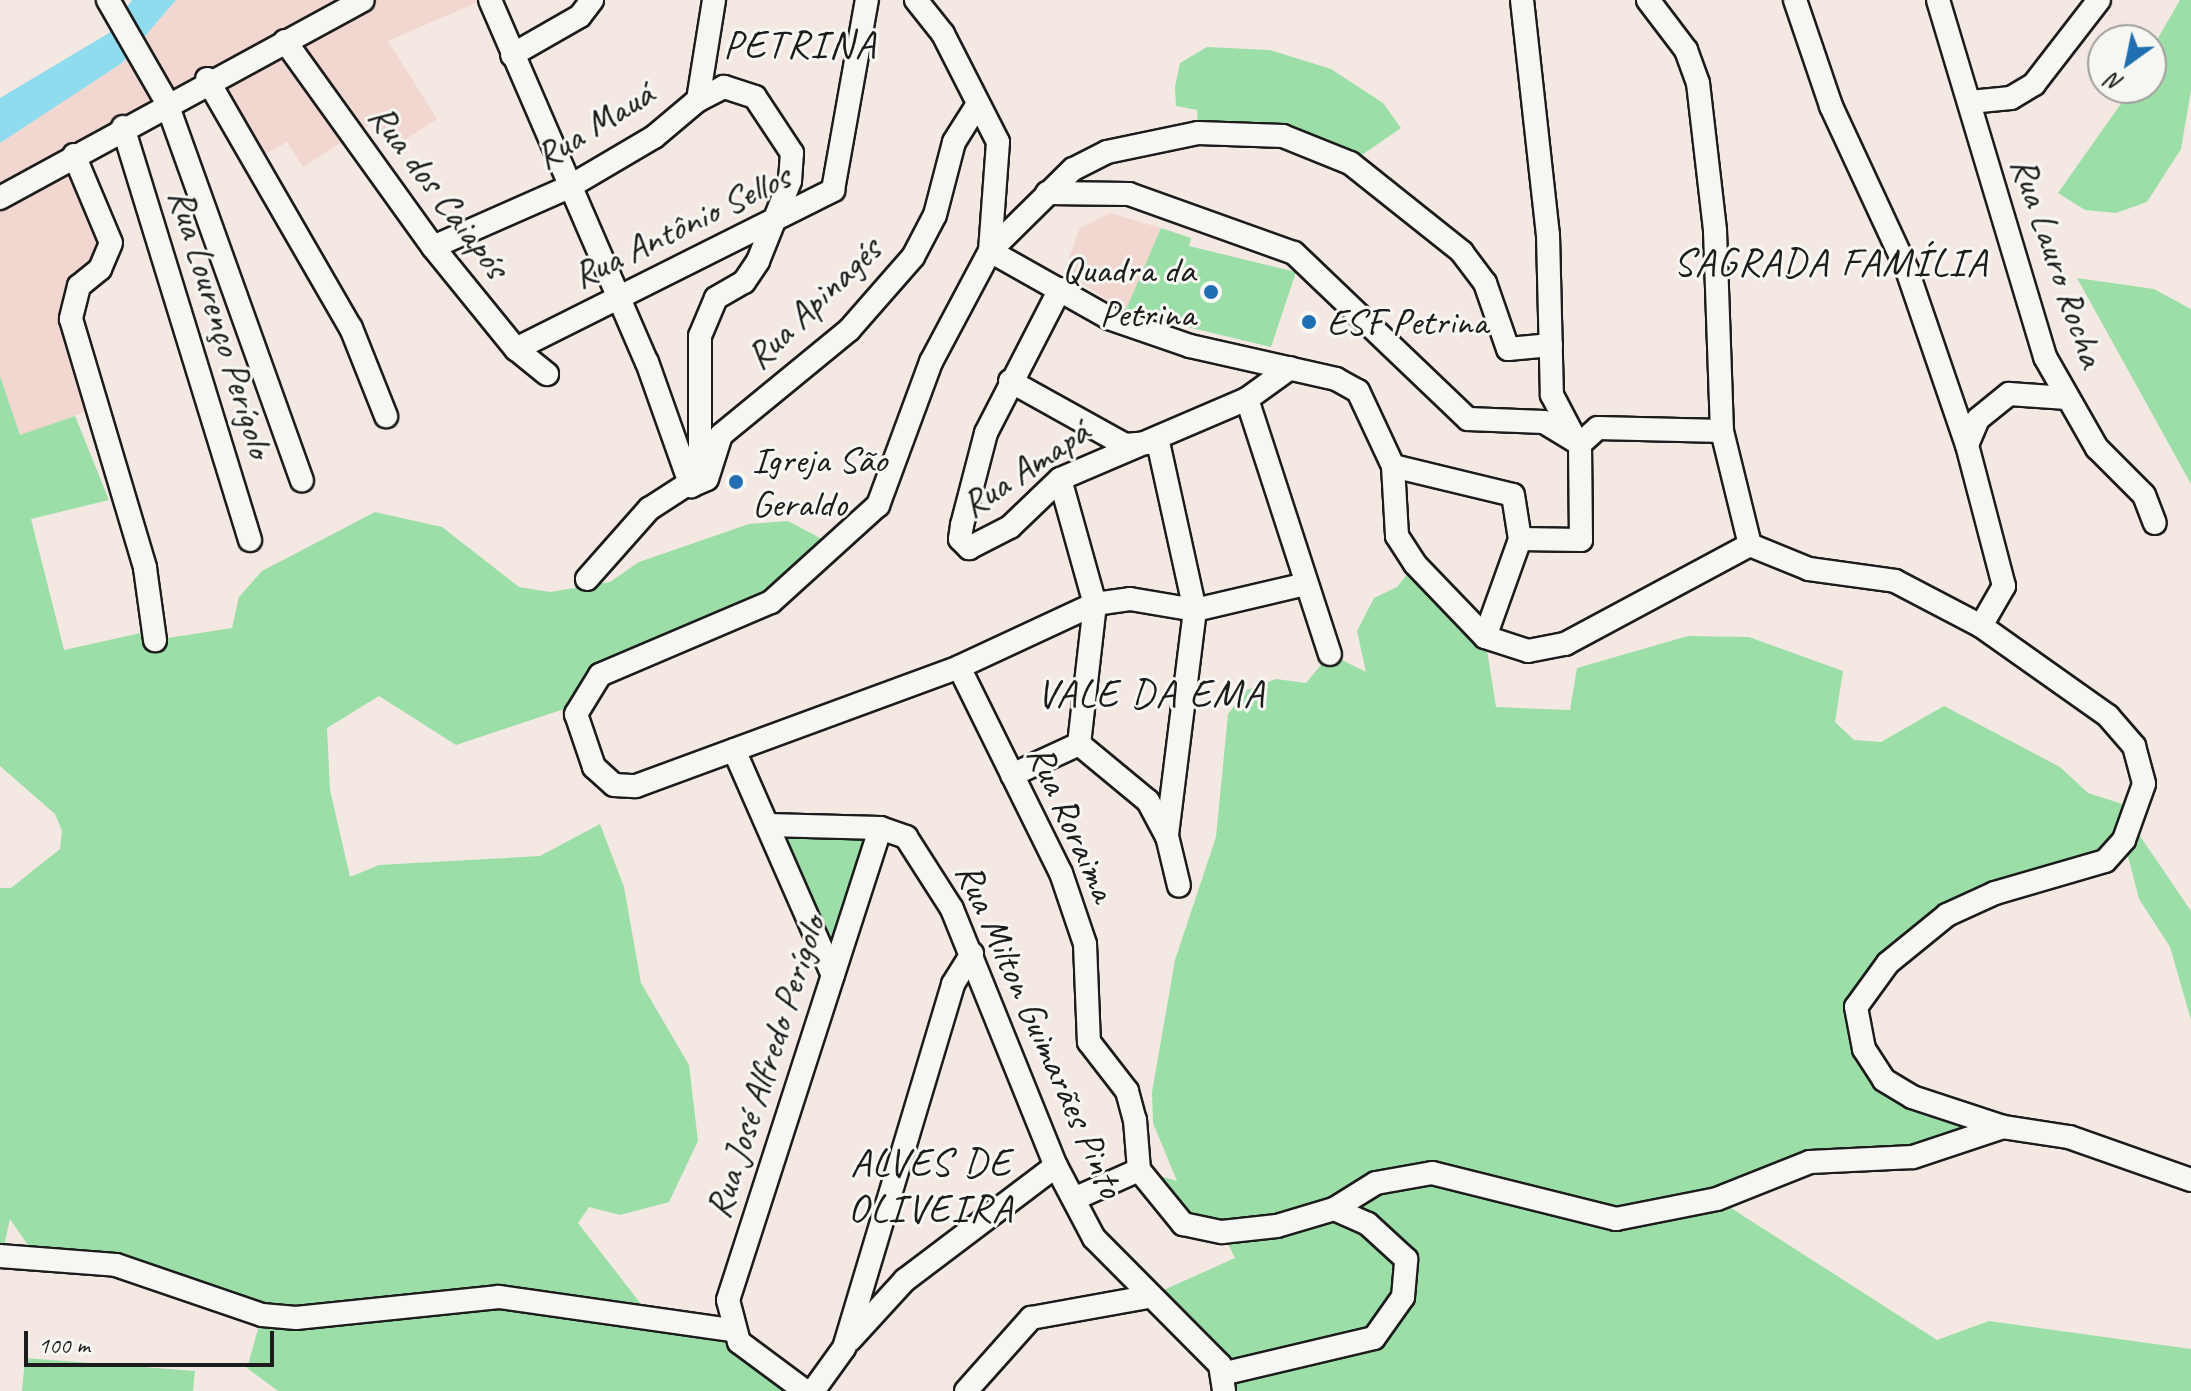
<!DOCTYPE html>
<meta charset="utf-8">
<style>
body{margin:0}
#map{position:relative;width:2191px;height:1391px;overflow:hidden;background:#f4e8e2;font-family:Caveat,sans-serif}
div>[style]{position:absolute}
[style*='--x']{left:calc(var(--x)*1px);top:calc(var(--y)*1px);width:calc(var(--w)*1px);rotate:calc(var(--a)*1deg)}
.built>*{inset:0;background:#f1d7cf}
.green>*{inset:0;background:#9cdea8}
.water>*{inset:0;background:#8fdcee}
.roads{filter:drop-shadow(2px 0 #1c1c1c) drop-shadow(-2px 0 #1c1c1c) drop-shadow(0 2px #1c1c1c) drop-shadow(0 -2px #1c1c1c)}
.minor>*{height:22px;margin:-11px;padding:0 11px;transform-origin:11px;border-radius:11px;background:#f6f6f2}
.dots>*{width:22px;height:22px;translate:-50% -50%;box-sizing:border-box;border:4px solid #f6f6f2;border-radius:50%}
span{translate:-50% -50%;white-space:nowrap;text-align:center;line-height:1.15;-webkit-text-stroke:6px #f6f6f2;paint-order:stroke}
.street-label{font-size:38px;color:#1c1c1c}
.poi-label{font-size:38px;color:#1c1c1c}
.right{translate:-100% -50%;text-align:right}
.left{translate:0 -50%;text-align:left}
.neighbourhood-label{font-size:40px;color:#1c1c1c;letter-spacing:2px}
.north{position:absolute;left:2087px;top:24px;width:80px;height:80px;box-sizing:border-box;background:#f6f6f2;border:2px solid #9f9f9c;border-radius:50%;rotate:213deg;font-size:22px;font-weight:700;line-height:32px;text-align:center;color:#1c1c1c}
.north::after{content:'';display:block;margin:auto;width:28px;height:36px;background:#1f6fb2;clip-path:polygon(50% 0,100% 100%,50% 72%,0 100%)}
.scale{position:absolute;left:24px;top:1331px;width:250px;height:36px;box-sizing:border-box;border:4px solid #1c1c1c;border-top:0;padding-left:10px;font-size:24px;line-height:28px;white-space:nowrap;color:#1c1c1c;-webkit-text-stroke:6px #f6f6f2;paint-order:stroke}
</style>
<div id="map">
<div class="built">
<div style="clip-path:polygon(176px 0,483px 0,388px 41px,437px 119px,392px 148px,375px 121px,303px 167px,287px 142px,253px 161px,207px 80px,74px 155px,111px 243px,73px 302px,95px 408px,20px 436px,0 376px,0 143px,122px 63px)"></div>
<div style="clip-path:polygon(1110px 213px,1161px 228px,1125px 312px,1064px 271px,1080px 228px)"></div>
</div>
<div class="green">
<div style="clip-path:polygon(2180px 0,2191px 0,2191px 90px,2181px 149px,2147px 202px,2116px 213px,2085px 210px,2058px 193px,2132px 88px,2151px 88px,2151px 50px)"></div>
<div style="clip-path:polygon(1207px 47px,1270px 50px,1331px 69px,1383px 103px,1401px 128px,1350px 163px,1283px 136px,1198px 133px,1197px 110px,1176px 106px,1175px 87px,1180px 63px)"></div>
<div style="clip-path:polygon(1161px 228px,1191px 238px,1189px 246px,1296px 272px,1271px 347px,1125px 312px)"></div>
<div style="clip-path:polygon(2077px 278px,2154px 289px,2191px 309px,2191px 484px)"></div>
<div style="clip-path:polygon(0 376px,20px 435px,75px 416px,109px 500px,31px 519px,64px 650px,154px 630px,155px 640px,232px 628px,239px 597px,262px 571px,375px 512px,442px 527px,519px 587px,550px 592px,610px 582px,639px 562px,749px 524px,788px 521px,820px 538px,804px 580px,615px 667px,579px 704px,456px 745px,379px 696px,327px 728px,330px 790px,350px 877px,379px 865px,540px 856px,600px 824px,624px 887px,641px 983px,689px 1065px,698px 1141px,669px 1202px,620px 1215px,589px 1207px,578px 1223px,648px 1313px,730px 1330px,805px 1391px,278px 1391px,247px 1368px,262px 1315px,199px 1289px,36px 1257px,10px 1219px,0 1264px,0 888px,11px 888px,60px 849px,62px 831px,55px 814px,0 766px)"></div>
<div style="clip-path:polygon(1415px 564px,1485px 637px,1496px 707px,1570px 710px,1577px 668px,1688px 636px,1749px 637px,1843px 671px,1835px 722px,1854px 740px,1881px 742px,1944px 706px,2060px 767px,2088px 793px,2138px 809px,2125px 840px,2140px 836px,2191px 911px,2191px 1020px,2170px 947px,2139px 899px,2124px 841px,2105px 861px,1947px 915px,1856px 1007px,1884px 1080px,2003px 1127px,1913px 1157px,1810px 1162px,1717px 1199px,1937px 1340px,1989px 1321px,2191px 1349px,2191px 1391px,1224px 1391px,1226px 1373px,1148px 1297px,1235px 1258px,1222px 1232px,1183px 1224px,1139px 1170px,1177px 1181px,1153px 1123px,1152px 1092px,1175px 960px,1216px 837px,1228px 714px,1247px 690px,1276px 679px,1306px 683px,1330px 654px,1366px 672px,1357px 631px,1374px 598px,1397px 587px)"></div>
<div style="clip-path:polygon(768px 825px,880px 828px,833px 975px)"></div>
<div style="clip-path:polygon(25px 1358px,195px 1371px,193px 1391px,22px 1391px)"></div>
</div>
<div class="water">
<div style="clip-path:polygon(132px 0,176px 0,122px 63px,0 143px,0 98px,109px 33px)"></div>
</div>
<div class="roads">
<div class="minor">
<div style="--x:108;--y:0;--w:116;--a:60.1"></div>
<div style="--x:166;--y:101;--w:403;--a:70.3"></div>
<div style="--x:490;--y:0;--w:395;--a:66.6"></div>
<div style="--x:647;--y:362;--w:132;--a:70.5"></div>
<div style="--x:691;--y:486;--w:17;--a:-24"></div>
<div style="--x:707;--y:479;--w:46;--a:-72.3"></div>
<div style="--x:721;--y:435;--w:166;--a:-39.4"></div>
<div style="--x:849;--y:330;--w:97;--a:-48.8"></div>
<div style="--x:913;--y:257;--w:47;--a:-62.4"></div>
<div style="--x:935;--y:215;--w:75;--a:-75.4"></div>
<div style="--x:954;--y:142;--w:45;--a:-57.7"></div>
<div style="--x:916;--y:0;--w:43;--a:51.5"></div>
<div style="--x:943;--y:34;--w:121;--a:63"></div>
<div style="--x:998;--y:142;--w:109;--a:94.2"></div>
<div style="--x:990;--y:251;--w:126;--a:118"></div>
<div style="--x:931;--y:362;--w:153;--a:110.3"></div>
<div style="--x:878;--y:505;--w:144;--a:137.8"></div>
<div style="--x:771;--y:602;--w:186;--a:156.9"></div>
<div style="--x:600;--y:675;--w:46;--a:121.6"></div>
<div style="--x:576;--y:714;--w:56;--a:71.2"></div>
<div style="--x:594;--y:767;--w:27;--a:42"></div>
<div style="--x:614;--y:785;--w:22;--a:3"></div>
<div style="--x:636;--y:786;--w:344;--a:-20.2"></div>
<div style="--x:959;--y:667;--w:150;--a:-24.9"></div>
<div style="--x:1095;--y:604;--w:35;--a:-8"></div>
<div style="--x:1130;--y:599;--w:66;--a:9.6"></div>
<div style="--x:1195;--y:610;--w:110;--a:-13.2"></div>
<div style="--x:1522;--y:0;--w:236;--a:83.7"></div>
<div style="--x:1548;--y:235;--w:160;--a:88.6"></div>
<div style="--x:1552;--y:395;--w:47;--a:62.4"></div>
<div style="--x:1648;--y:0;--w:63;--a:52.8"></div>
<div style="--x:1686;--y:50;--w:35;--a:70"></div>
<div style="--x:1698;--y:83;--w:149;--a:83.4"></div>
<div style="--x:1715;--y:231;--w:200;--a:88"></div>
<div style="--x:1722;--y:431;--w:117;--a:76.2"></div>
<div style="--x:1750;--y:545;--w:64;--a:22.1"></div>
<div style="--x:1809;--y:569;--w:87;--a:7.9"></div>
<div style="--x:1895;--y:581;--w:97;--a:27.6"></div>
<div style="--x:1981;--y:626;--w:156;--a:35.3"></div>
<div style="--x:2108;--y:716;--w:40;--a:49"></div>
<div style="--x:2134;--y:746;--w:39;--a:75"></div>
<div style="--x:2144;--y:784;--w:59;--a:109.7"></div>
<div style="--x:2124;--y:840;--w:28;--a:132"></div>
<div style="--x:2105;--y:861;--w:115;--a:163.8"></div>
<div style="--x:1995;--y:893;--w:53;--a:155.4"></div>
<div style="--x:1947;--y:915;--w:76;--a:140.9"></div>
<div style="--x:1888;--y:963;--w:54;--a:126"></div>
<div style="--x:1856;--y:1007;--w:43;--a:79.2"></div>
<div style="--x:1864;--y:1049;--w:37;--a:57"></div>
<div style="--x:1884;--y:1080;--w:33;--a:31"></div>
<div style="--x:1912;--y:1097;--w:96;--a:18.2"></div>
<div style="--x:2003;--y:1127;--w:67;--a:8.6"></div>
<div style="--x:2069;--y:1137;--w:129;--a:19.4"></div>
<div style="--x:1795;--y:0;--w:112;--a:71.2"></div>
<div style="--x:1831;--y:106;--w:181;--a:65.1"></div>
<div style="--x:1907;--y:270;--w:185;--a:71.1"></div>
<div style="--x:1967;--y:445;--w:146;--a:75.3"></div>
<div style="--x:2004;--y:586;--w:46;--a:119.9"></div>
<div style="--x:1938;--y:0;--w:373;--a:73.3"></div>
<div style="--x:2045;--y:357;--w:105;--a:60.3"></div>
<div style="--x:2097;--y:448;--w:66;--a:45"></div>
<div style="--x:2144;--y:495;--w:30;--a:69"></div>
<div style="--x:285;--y:41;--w:254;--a:54.3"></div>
<div style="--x:433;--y:247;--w:132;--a:50.9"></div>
<div style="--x:516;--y:349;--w:40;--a:39"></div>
<div style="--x:512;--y:55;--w:78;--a:-29.8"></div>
<div style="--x:580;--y:16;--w:20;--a:-53"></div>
<div style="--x:207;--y:79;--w:288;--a:60"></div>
<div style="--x:351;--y:328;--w:95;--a:68.3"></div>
<div style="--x:1970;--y:102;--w:41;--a:-5.6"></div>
<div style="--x:2011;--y:98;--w:27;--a:-31"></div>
<div style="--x:2034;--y:84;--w:106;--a:-52.3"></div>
<div style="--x:123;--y:127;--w:432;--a:72.9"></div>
<div style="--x:74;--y:155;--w:95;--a:67.2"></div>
<div style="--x:111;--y:243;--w:28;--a:113"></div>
<div style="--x:100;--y:269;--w:27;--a:141"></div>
<div style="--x:79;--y:286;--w:34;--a:104"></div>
<div style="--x:71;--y:319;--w:260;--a:73.4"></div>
<div style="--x:145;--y:568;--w:73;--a:82.1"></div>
<div style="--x:1047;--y:193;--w:82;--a:0.7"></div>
<div style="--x:1129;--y:194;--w:175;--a:19.7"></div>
<div style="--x:1294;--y:253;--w:240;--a:43.7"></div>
<div style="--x:1468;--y:419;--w:76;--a:2.3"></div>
<div style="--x:1544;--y:422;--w:42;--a:31.4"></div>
<div style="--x:0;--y:198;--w:413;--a:-28.6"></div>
<div style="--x:433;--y:247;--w:149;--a:-23.8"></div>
<div style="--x:569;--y:187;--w:99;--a:-30.5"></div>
<div style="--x:654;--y:137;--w:57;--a:-40.1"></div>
<div style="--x:698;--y:100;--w:101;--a:-80.9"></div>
<div style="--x:1060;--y:289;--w:162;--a:117.2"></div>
<div style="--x:986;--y:433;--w:95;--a:104.6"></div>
<div style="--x:962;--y:525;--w:14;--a:98"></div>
<div style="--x:960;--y:539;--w:13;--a:45"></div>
<div style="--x:969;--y:548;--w:46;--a:-27.1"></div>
<div style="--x:1010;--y:527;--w:69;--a:-43.8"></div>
<div style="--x:1060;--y:479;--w:203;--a:-23.2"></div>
<div style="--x:1247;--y:399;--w:53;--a:-35.8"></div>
<div style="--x:1551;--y:345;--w:43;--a:174.7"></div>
<div style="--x:1508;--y:349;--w:70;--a:-109.2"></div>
<div style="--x:1485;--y:283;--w:39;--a:-127"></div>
<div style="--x:1462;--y:252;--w:143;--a:-141.5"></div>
<div style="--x:1350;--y:163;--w:72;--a:-158.1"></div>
<div style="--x:1283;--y:136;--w:85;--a:-178"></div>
<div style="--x:1198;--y:133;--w:93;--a:168.2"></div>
<div style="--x:1107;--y:152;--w:38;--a:153"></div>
<div style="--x:1073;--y:169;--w:117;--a:135.3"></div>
<div style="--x:990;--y:251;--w:137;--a:29.4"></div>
<div style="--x:1109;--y:318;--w:86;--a:19.1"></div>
<div style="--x:1190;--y:346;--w:150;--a:12.7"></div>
<div style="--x:1336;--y:379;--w:25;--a:29"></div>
<div style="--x:1358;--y:391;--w:83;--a:65"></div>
<div style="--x:1393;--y:466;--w:123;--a:13.6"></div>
<div style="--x:1513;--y:495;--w:45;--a:81"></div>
<div style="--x:1520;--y:539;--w:61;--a:0.9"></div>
<div style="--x:1581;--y:540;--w:96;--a:-90.6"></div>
<div style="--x:516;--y:349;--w:355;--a:-26.6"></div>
<div style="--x:833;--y:190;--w:193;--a:-79.9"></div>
<div style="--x:1010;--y:381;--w:132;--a:29.1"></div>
<div style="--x:1125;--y:445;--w:33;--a:-5"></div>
<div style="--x:1158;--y:442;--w:172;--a:77.6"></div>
<div style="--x:1195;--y:610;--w:228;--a:97.1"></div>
<div style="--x:1247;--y:399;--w:268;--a:72"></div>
<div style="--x:1580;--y:444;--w:24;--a:-42"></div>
<div style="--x:1598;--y:428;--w:124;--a:1.4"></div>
<div style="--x:1967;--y:445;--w:28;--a:-67"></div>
<div style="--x:1978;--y:419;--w:40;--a:-39"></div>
<div style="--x:2009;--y:394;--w:58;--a:3.9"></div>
<div style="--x:1393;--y:466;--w:70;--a:86.7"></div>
<div style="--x:1397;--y:536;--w:33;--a:57"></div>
<div style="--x:1415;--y:564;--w:101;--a:46.2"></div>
<div style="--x:1485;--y:637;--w:45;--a:18"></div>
<div style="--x:1528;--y:651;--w:38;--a:-11"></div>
<div style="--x:1565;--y:644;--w:210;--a:-28.2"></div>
<div style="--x:1060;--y:479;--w:130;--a:74.4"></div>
<div style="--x:1095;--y:604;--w:141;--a:96.5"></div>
<div style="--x:587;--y:579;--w:94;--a:-48.5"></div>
<div style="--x:649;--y:509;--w:61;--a:-32.9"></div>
<div style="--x:700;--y:476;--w:140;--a:-90"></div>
<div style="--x:700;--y:336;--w:41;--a:-67.2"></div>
<div style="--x:716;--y:298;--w:32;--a:-30"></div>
<div style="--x:744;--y:282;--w:25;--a:-56"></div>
<div style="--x:758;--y:261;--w:86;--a:-68.2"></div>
<div style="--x:790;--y:181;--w:28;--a:-86"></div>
<div style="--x:792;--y:153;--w:67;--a:-123.5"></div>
<div style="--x:755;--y:97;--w:33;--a:-162"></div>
<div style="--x:724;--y:87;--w:29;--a:153"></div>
<div style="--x:1485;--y:637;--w:104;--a:-70.3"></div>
<div style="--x:959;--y:667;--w:230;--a:63.7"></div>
<div style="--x:1061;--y:873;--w:75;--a:71.3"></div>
<div style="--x:1085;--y:944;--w:98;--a:87.7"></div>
<div style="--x:1089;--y:1042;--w:62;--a:52.2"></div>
<div style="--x:1127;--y:1091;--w:30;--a:75"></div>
<div style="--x:1135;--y:1120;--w:50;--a:85.4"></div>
<div style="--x:1139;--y:1170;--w:71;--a:156"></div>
<div style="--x:734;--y:750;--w:246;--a:66.3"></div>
<div style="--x:1012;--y:775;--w:74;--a:-24.8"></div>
<div style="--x:1079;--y:744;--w:89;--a:39.6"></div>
<div style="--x:1148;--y:801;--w:40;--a:62"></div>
<div style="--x:1167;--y:836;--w:51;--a:76.5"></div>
<div style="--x:768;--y:825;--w:112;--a:1.5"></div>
<div style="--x:880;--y:828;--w:28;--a:19"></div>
<div style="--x:906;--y:837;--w:85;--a:57.4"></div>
<div style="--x:952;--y:909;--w:277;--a:68"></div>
<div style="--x:1056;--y:1166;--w:81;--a:62.2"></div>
<div style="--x:1094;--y:1238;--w:179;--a:45.2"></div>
<div style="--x:1220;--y:1365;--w:26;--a:81"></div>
<div style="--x:1139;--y:1170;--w:70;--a:50.8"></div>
<div style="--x:1183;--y:1224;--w:40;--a:12"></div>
<div style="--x:1222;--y:1232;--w:55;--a:-6.2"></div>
<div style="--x:1277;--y:1226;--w:59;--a:-16.6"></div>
<div style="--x:1334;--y:1209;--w:49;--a:-31.8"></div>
<div style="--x:1376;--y:1183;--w:57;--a:-10.1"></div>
<div style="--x:1432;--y:1173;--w:190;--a:14"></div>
<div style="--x:1616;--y:1219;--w:103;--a:-11.2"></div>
<div style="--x:1717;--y:1199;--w:100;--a:-21.7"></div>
<div style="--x:1810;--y:1162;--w:103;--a:-2.8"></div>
<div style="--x:1913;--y:1157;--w:95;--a:-18.4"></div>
<div style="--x:0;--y:1256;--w:116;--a:4.4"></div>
<div style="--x:116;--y:1265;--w:154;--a:18.9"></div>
<div style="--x:262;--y:1315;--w:34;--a:5"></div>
<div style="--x:296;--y:1318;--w:204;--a:-5.9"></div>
<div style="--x:499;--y:1297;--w:233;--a:8.1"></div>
<div style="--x:850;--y:1340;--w:81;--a:-47.5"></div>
<div style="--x:905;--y:1280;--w:189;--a:-37.1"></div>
<div style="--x:1226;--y:1373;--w:152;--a:-13.3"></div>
<div style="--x:1374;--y:1338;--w:50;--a:-54.7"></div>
<div style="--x:1403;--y:1297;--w:38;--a:-85"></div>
<div style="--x:1406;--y:1259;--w:52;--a:-137.4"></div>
<div style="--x:1368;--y:1224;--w:37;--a:-156"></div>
<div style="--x:805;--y:1391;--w:82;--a:-143.4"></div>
<div style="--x:739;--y:1342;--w:43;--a:-104.7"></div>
<div style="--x:728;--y:1300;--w:496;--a:-72.1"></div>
<div style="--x:813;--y:1391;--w:53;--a:-54.2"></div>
<div style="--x:844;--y:1348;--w:380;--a:-73.3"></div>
<div style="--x:953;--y:984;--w:36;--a:-58"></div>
<div style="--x:966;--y:1391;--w:98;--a:-48.3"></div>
<div style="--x:1031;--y:1318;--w:119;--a:-10.2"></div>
</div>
</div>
<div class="dots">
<div style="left:1211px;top:292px;background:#1f6fb2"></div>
<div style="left:1309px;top:322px;background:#1f6fb2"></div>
<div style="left:736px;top:482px;background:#1f6fb2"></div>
</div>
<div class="street-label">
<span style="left:594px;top:125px;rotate:-32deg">Rua Mauá</span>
<span style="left:439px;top:191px;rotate:53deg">Rua dos Caiapós</span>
<span style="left:681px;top:226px;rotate:-26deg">Rua Antônio Sellos</span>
<span style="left:2058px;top:262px;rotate:71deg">Rua Lauro Rocha</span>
<span style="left:813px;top:303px;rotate:-44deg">Rua Apinagés</span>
<span style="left:221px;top:323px;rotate:73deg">Rua Lourenço Perígolo</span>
<span style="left:1025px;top:468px;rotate:-34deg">Rua Amapá</span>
<span style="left:1072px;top:823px;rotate:66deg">Rua Roraima</span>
<span style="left:1040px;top:1030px;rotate:66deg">Rua Milton Guimarães Pinto</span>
<span style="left:765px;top:1067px;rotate:-72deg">Rua José Alfredo Perígolo</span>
</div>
<div class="poi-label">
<span class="right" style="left:1195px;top:292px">Quadra da<br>Petrina</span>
<span class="left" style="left:1327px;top:322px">ESF Petrina</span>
<span class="left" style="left:752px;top:482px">Igreja São<br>Geraldo</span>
</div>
<div class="neighbourhood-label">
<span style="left:800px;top:44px">PETRINA</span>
<span style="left:1831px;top:262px">SAGRADA FAMÍLIA</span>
<span style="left:1151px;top:693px">VALE DA EMA</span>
<span style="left:931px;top:1185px">ALVES DE<br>OLIVEIRA</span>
</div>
<div class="north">N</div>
<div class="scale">100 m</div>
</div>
